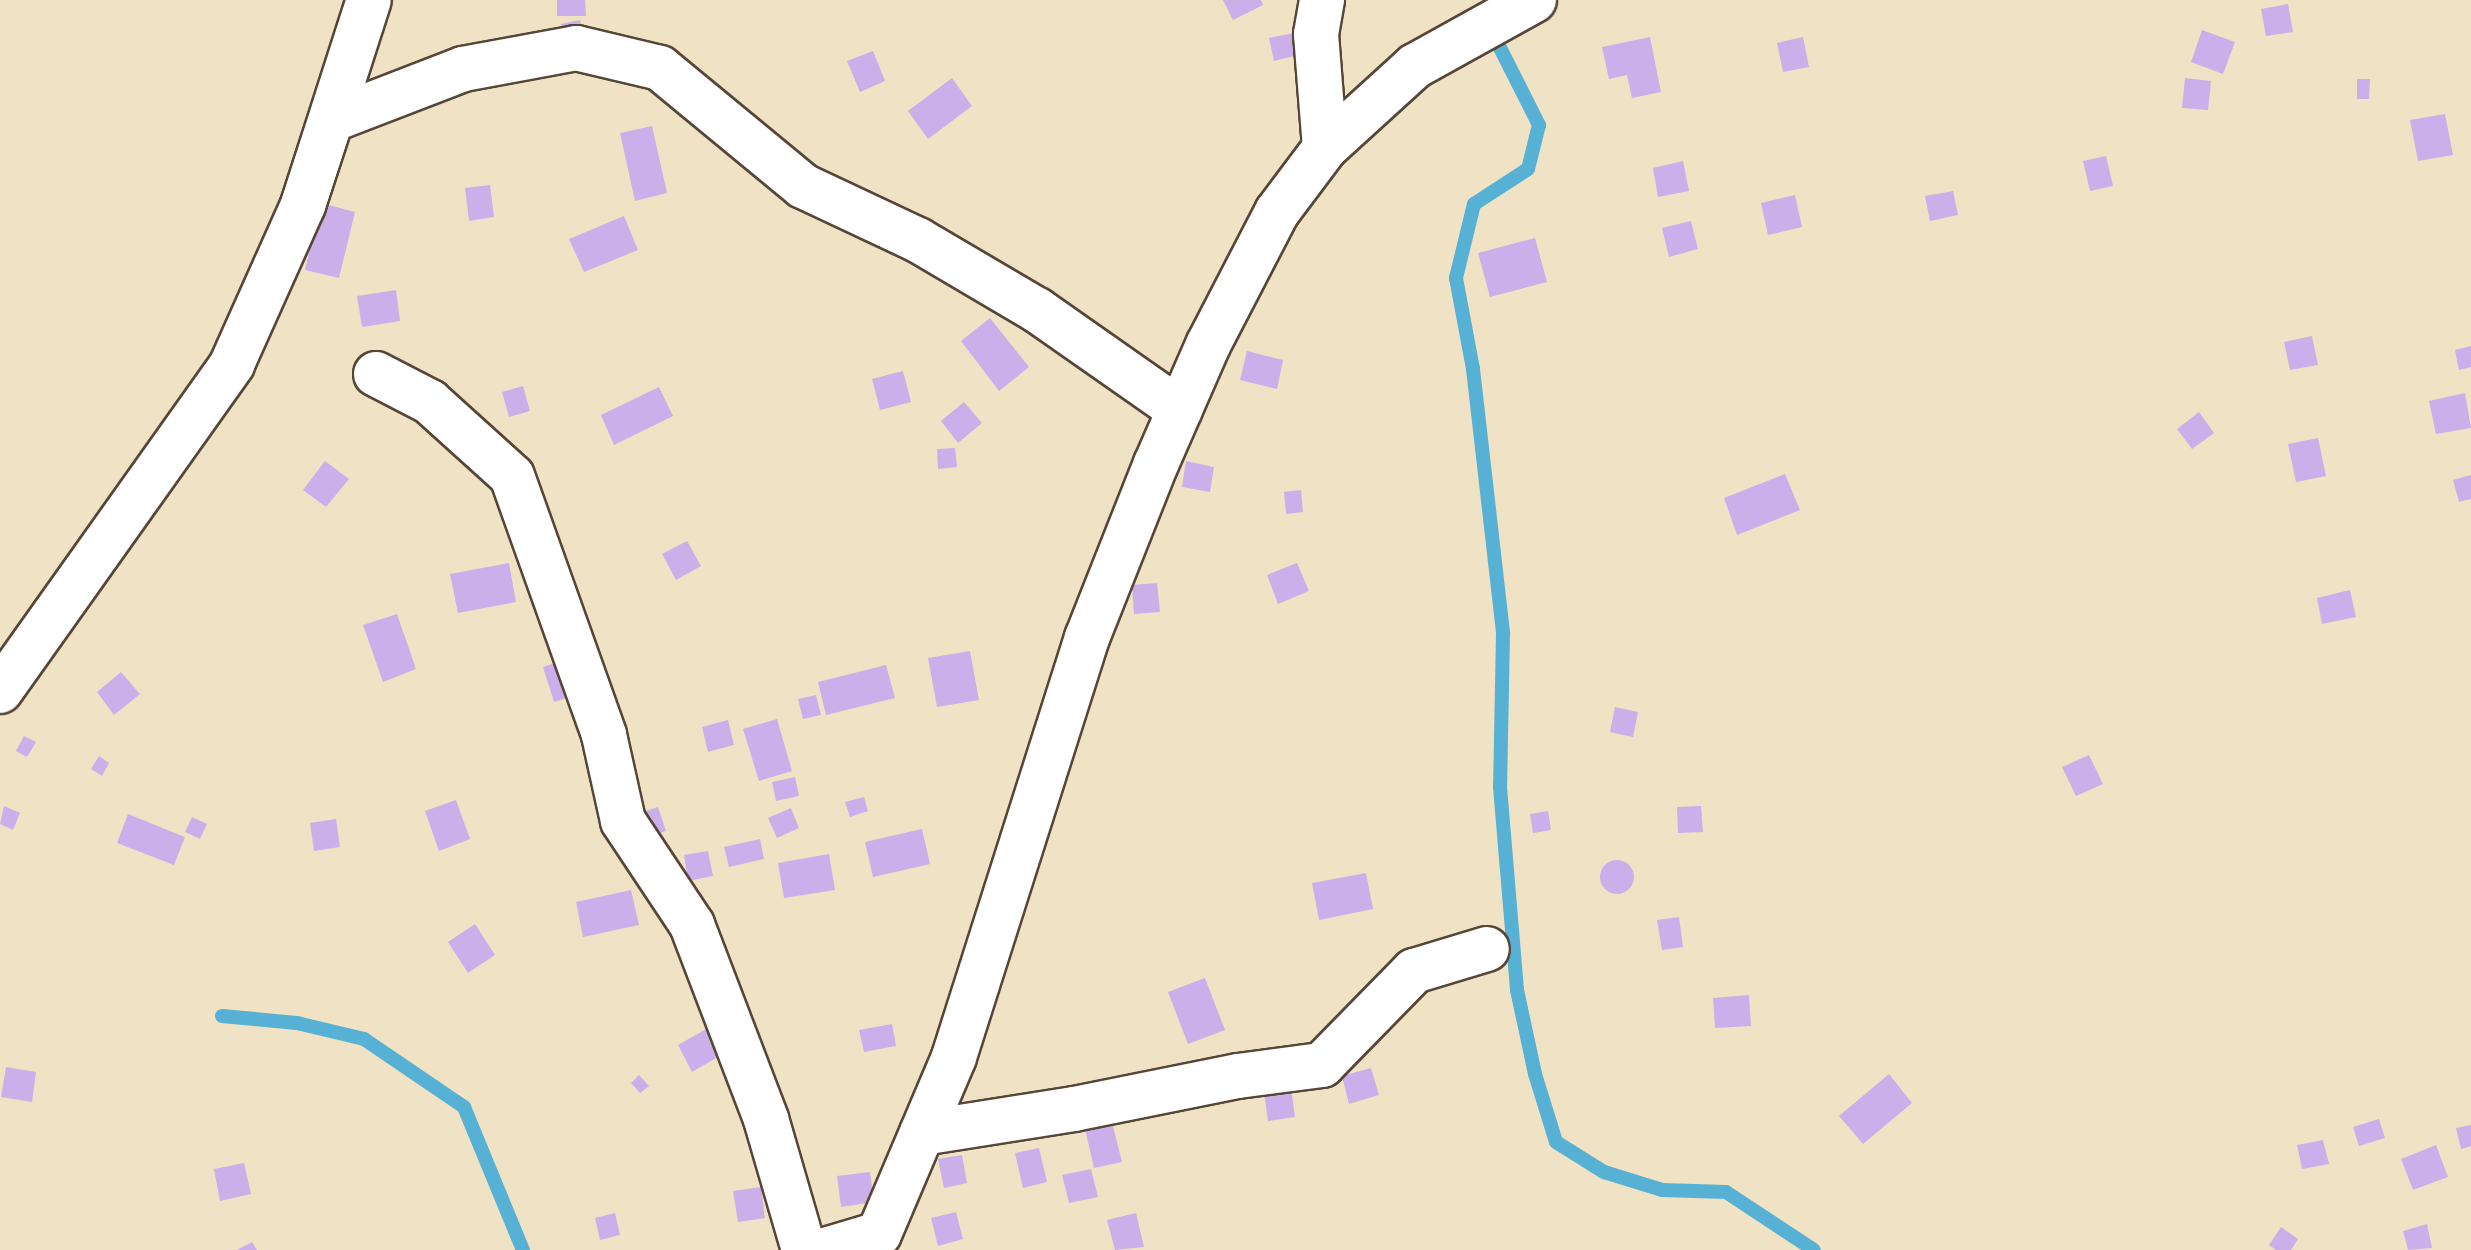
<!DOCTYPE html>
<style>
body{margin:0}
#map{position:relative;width:2471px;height:1250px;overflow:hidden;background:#f0e2c5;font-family:Kalam,sans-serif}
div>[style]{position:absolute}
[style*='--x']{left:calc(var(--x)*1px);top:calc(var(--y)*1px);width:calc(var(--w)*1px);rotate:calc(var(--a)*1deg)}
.stream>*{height:14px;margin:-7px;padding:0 7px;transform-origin:7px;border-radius:7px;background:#56b1d4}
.building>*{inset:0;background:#cbafea}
.round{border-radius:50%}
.roads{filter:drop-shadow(2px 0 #564637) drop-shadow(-2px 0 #564637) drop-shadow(0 2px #564637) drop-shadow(0 -2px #564637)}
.street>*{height:44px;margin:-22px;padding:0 22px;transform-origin:22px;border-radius:22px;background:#fff}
span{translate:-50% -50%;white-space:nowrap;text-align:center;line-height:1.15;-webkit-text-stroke:7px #fff;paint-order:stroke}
</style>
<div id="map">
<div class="stream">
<div style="--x:1490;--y:28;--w:109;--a:63.2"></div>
<div style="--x:1539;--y:125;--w:45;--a:104"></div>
<div style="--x:1528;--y:169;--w:64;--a:147.1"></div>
<div style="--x:1474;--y:204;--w:76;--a:103.7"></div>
<div style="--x:1456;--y:278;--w:93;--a:79.4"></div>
<div style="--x:1473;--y:369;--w:267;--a:83.5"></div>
<div style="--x:1503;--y:634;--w:153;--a:91.1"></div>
<div style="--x:1500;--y:787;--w:204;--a:85.2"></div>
<div style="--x:1517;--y:990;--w:86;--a:77.9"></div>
<div style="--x:1535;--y:1074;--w:71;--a:72.8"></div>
<div style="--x:1556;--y:1142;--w:57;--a:32"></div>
<div style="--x:1604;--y:1172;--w:61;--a:17.2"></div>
<div style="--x:1662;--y:1190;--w:64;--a:1.8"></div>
<div style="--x:1726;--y:1192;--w:105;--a:33.4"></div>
<div style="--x:222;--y:1016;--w:75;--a:5.3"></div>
<div style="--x:297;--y:1023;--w:69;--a:13.4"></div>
<div style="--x:364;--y:1039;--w:121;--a:34.2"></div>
<div style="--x:464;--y:1107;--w:155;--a:67.6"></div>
</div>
<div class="building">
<div style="clip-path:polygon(557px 0,585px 0,586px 16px,557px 16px)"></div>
<div style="clip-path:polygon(1223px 0,1261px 0,1263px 5px,1233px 20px)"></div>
<div style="clip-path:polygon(2288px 4px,2293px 32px,2266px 36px,2261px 9px)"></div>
<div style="clip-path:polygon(580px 20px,584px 43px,564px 46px,561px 24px)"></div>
<div style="clip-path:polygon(2202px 30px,2235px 42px,2223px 74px,2191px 62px)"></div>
<div style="clip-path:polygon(1294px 33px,1298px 55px,1274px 61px,1269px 38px)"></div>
<div style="clip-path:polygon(1650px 37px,1661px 92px,1632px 98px,1627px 75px,1609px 79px,1602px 47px)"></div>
<div style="clip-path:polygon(1803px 37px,1809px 67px,1783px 72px,1777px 43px)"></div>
<div style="clip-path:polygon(873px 51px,885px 81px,860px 92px,847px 61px)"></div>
<div style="clip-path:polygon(952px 78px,972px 106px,928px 139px,908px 111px)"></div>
<div style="clip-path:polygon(2185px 78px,2211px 81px,2208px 110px,2182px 108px)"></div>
<div style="clip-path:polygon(2357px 79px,2370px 79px,2369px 99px,2357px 99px)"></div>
<div style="clip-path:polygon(2445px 114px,2453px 155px,2418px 161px,2410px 120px)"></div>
<div style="clip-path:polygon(652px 126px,667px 193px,635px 201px,620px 133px)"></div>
<div style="clip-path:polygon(2106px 156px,2113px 186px,2090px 191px,2083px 161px)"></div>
<div style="clip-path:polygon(1683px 161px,1689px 191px,1658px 197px,1653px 168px)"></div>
<div style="clip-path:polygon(490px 185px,494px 217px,469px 221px,465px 188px)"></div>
<div style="clip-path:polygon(1953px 191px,1958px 215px,1930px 221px,1925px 196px)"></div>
<div style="clip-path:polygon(1795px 195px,1802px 227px,1768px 235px,1761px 203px)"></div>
<div style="clip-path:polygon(321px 203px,355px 212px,339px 278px,305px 270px)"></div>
<div style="clip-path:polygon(624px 216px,638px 250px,584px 272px,569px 239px)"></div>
<div style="clip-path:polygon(1691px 221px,1698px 249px,1669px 257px,1662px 228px)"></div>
<div style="clip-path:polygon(1535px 238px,1547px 282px,1490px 297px,1478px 253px)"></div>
<div style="clip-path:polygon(396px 290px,400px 321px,362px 327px,357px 296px)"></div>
<div style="clip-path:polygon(990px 318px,1029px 367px,999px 391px,961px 341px)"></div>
<div style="clip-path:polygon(2312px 336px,2318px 365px,2290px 370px,2284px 342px)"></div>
<div style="clip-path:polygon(2471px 346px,2471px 367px,2459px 370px,2455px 350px)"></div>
<div style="clip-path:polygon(1247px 351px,1283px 360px,1277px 389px,1240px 380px)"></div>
<div style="clip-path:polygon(903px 371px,911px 402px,880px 410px,872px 379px)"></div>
<div style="clip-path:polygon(523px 386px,530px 411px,509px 417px,502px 392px)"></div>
<div style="clip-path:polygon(659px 387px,673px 416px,614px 445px,601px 415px)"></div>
<div style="clip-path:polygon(2465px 393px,2471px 428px,2436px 434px,2429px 401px)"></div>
<div style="clip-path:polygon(964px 402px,982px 423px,958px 443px,941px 421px)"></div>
<div style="clip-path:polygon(2199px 412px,2214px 433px,2192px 449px,2177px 429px)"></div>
<div style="clip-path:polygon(2318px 438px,2326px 476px,2296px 482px,2288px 444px)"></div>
<div style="clip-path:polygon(955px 448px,957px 467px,938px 469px,937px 449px)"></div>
<div style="clip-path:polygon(325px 461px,349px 479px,326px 507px,303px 490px)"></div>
<div style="clip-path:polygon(1186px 461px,1214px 467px,1210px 492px,1182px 487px)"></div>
<div style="clip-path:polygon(1785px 474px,1800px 510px,1737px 535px,1724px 498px)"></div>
<div style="clip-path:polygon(2471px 475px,2471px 499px,2459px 502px,2453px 480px)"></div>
<div style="clip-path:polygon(1301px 490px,1303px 512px,1286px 514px,1284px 492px)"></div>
<div style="clip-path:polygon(687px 541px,701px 566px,676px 580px,662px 554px)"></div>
<div style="clip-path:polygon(509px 563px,516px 602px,458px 613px,450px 574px)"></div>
<div style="clip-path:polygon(1297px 563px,1309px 591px,1278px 604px,1267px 575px)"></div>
<div style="clip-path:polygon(1157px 583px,1160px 612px,1134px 614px,1132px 585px)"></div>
<div style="clip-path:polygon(2350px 590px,2356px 617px,2322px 624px,2317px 598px)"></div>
<div style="clip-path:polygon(397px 614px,416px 669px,383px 682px,363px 625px)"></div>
<div style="clip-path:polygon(970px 651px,979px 700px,937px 707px,928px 658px)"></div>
<div style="clip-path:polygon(569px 658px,581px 693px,554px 702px,543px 667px)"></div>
<div style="clip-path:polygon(886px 665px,895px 698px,826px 715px,818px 682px)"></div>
<div style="clip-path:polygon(121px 672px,140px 694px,114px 715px,97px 692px)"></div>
<div style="clip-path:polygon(816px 695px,821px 715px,803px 719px,798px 699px)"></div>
<div style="clip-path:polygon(1615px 707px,1638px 712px,1633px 737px,1610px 732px)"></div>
<div style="clip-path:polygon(777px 719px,792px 771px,759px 781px,743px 729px)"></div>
<div style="clip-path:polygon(728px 720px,734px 745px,708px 752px,702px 727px)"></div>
<div style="clip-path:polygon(24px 736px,36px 742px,27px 757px,16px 751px)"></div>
<div style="clip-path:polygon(2089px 755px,2103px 784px,2076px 796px,2062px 767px)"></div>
<div style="clip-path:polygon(99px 756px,109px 763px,102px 776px,91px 769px)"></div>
<div style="clip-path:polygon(795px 777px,799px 796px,776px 801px,772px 782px)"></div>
<div style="clip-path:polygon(864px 797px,868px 811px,850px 817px,845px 802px)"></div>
<div style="clip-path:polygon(456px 800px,470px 839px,439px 851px,425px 811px)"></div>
<div style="clip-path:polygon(4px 806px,20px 813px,13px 830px,0 824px)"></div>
<div style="clip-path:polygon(1701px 806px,1703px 832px,1678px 833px,1677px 807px)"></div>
<div style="clip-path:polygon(658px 807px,666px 831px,646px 838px,637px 814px)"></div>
<div style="clip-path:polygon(791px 808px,799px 828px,777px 838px,768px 818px)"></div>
<div style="clip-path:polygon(1548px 811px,1551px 830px,1533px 833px,1530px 814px)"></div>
<div style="clip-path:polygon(128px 814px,185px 837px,174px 865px,117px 843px)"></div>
<div style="clip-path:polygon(192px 817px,207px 824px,200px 839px,185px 832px)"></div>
<div style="clip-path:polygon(336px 819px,340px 847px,314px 851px,310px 823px)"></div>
<div style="clip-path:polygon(922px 829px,930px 864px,873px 877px,865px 842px)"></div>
<div style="clip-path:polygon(760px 839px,764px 859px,729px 867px,724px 847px)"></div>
<div style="clip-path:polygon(708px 851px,713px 876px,688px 881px,684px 855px)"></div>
<div style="clip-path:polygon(829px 854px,835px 890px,784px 898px,778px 863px)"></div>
<div class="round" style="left:1600px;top:860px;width:34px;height:34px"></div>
<div style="clip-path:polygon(1366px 873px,1373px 909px,1319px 920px,1312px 883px)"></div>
<div style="clip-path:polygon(631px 890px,639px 925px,583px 937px,576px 902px)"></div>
<div style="clip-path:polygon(1679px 917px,1683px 947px,1662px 950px,1657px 920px)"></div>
<div style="clip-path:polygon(475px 924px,495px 955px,468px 973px,448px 942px)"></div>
<div style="clip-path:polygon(1205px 978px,1225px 1030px,1188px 1044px,1168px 992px)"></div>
<div style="clip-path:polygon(1749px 995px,1751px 1026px,1715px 1028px,1713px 998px)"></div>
<div style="clip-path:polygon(892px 1024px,896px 1046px,864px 1052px,859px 1030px)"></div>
<div style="clip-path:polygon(708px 1028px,723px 1054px,692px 1072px,678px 1045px)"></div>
<div style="clip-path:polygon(6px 1067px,36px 1072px,32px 1102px,1px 1097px)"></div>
<div style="clip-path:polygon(1371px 1068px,1379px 1095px,1349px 1104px,1342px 1076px)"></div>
<div style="clip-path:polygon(1889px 1074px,1912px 1103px,1863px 1144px,1839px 1116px)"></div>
<div style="clip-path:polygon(639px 1075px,649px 1086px,640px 1093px,631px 1083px)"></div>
<div style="clip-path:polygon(1291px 1088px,1295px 1117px,1268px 1121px,1264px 1092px)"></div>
<div style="clip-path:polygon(2379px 1119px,2385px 1138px,2359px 1146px,2353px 1127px)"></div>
<div style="clip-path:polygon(1112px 1122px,1122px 1162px,1094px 1168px,1085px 1129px)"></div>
<div style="clip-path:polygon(2471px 1125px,2471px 1146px,2461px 1149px,2456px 1128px)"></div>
<div style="clip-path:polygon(2323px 1140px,2329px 1164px,2302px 1169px,2297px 1145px)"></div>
<div style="clip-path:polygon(2436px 1145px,2448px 1177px,2413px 1190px,2401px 1159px)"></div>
<div style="clip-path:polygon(1039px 1148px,1047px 1182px,1023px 1188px,1015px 1153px)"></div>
<div style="clip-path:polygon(962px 1155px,967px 1183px,944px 1188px,938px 1159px)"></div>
<div style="clip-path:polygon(244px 1163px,251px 1194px,220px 1201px,214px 1169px)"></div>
<div style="clip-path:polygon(1091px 1169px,1098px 1197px,1069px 1203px,1062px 1175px)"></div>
<div style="clip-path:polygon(870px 1172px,874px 1202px,841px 1207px,837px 1176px)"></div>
<div style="clip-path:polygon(761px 1187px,765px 1218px,738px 1222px,733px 1191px)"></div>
<div style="clip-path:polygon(956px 1212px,963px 1239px,938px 1246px,931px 1218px)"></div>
<div style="clip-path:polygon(615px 1213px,620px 1235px,600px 1240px,595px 1218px)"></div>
<div style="clip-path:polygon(1136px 1213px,1144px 1247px,1115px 1250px,1107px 1220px)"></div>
<div style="clip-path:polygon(2427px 1224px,2432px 1248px,2408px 1250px,2403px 1231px)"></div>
<div style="clip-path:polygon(2281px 1227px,2298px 1239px,2291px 1250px,2276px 1250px,2269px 1245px)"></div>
<div style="clip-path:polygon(252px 1242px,257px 1250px,237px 1250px)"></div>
</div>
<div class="roads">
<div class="street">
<div style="--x:1322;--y:0;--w:35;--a:100"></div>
<div style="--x:1316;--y:34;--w:114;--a:85.5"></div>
<div style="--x:303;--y:205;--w:89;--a:-71.8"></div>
<div style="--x:331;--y:120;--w:142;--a:-21.1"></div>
<div style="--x:463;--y:69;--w:115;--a:-10.5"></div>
<div style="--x:576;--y:48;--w:86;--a:13.4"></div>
<div style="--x:660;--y:68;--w:185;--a:39.5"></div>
<div style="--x:803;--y:186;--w:127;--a:25.2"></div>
<div style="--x:918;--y:240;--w:138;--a:30.5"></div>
<div style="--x:1037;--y:310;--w:174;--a:35"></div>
<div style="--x:376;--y:374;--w:61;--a:27.4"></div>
<div style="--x:430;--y:402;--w:110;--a:42.1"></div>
<div style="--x:512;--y:476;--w:275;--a:70.4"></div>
<div style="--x:604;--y:735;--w:88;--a:77.5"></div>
<div style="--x:623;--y:821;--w:125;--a:56.4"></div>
<div style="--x:692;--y:925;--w:208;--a:69.1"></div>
<div style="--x:766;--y:1119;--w:136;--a:73.8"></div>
<div style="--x:0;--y:691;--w:401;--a:-54.6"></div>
<div style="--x:232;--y:364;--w:174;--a:-65.9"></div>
<div style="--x:303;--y:205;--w:215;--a:-72.2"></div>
<div style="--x:922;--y:1133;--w:154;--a:-9"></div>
<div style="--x:1074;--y:1109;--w:167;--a:-11.4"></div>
<div style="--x:1238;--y:1076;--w:85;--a:-7.5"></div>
<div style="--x:1322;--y:1065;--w:132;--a:-45.6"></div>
<div style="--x:1414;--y:971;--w:76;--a:-16.8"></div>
<div style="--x:825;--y:1250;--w:56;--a:-16.5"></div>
<div style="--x:879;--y:1234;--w:192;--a:-67"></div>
<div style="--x:954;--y:1057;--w:440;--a:-72.4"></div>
<div style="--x:1087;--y:638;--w:187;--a:-68.4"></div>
<div style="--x:1156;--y:464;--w:130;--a:-66.4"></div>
<div style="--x:1208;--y:345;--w:150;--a:-62.6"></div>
<div style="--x:1277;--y:212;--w:80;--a:-53.1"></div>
<div style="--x:1325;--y:148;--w:122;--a:-42.3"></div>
<div style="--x:1415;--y:66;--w:136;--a:-29"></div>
</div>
</div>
</div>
